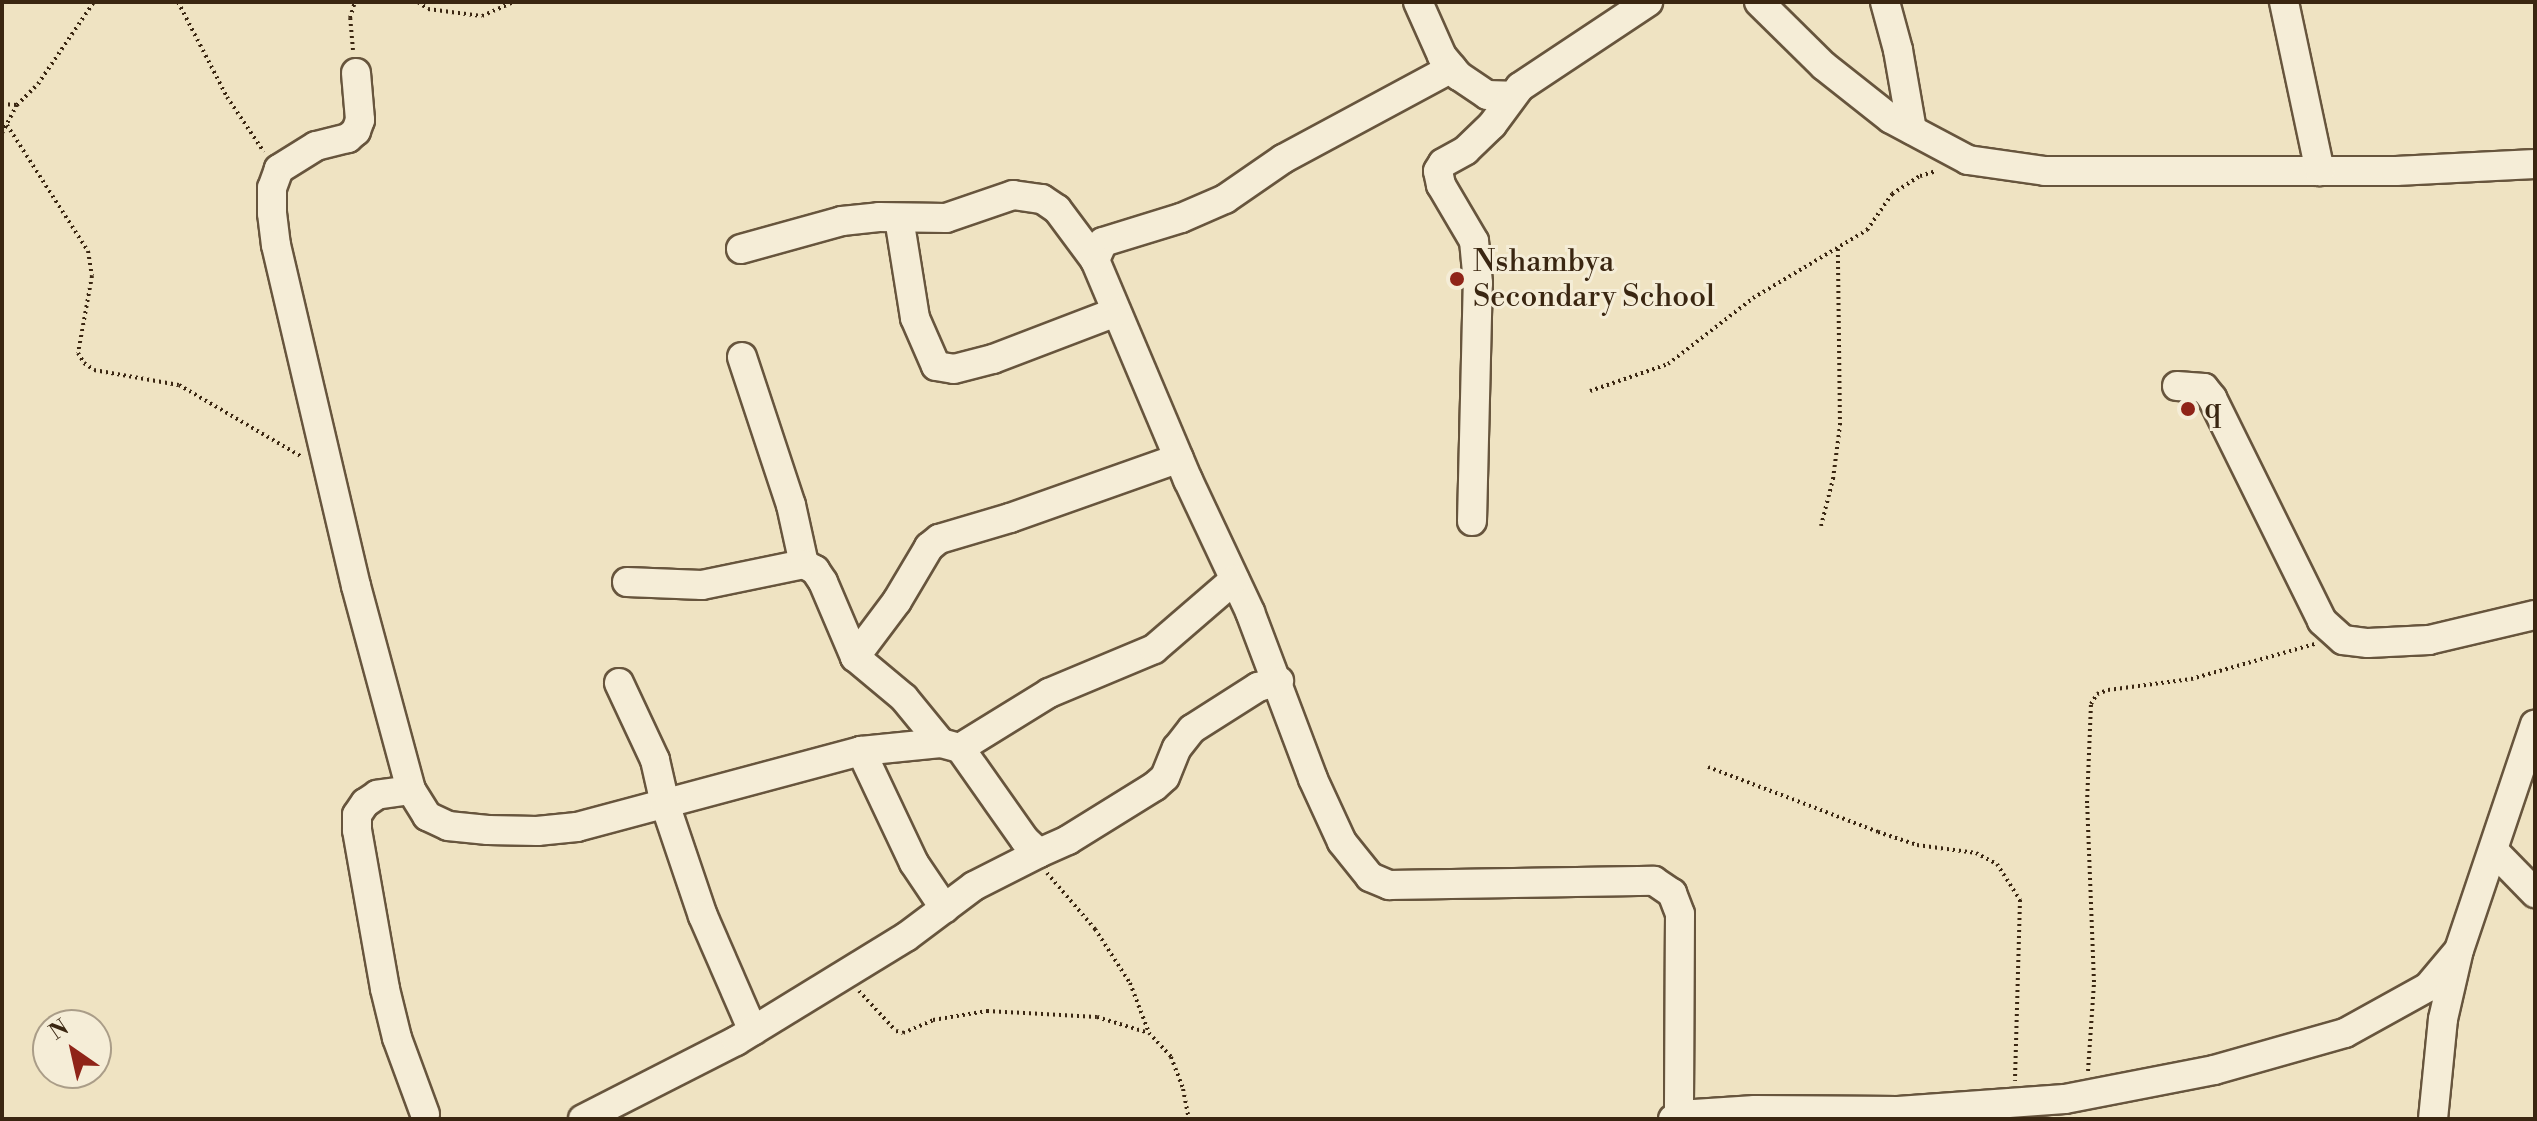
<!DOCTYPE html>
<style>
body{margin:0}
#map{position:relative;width:2537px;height:1121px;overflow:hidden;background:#efe3c2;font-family:"Libre Bodoni",serif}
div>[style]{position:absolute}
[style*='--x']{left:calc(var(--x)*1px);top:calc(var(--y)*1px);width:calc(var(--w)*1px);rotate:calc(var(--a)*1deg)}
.path>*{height:4px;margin-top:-2px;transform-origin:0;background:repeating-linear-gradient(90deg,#3a2611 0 2px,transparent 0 6px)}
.roads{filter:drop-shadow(2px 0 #67553d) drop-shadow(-2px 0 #67553d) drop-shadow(0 2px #67553d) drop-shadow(0 -2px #67553d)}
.minor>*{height:28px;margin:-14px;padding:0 14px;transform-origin:14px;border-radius:14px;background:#f5edd7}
.dots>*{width:22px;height:22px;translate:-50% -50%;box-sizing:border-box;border:4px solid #f5edd7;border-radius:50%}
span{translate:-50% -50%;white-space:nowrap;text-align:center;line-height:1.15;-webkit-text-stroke:6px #f5edd7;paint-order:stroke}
.poi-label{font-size:30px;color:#3a2611}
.left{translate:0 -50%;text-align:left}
.frame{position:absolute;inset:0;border:4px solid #3a2611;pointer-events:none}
.north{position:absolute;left:32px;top:1009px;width:80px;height:80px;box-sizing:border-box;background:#f5edd7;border:2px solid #aa9d88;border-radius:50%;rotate:326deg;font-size:22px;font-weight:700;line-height:32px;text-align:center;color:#3a2611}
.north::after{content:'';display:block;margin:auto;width:28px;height:36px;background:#8f2418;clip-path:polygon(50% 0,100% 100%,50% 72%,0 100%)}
</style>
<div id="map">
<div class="path">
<div style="--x:178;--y:2;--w:107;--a:62.7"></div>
<div style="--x:227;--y:97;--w:66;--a:56.1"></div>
<div style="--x:418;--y:2;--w:12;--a:35"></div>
<div style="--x:428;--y:9;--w:54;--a:7.4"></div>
<div style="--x:482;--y:16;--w:34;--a:-24"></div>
<div style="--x:353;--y:50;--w:32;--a:-95"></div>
<div style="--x:350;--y:18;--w:17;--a:-73"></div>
<div style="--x:2;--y:104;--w:15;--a:4"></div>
<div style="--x:17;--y:105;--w:30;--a:-45"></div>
<div style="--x:38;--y:84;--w:99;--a:-55.7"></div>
<div style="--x:7;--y:125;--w:150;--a:57.3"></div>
<div style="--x:88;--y:251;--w:25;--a:81"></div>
<div style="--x:92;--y:276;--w:78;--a:100.3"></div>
<div style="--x:78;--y:353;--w:12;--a:59"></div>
<div style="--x:84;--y:363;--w:12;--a:35"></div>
<div style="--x:94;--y:370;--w:86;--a:10"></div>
<div style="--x:179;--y:385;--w:143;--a:30.3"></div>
<div style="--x:2;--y:133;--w:32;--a:-62"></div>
<div style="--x:1590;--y:391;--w:83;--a:-19.1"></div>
<div style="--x:1668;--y:364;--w:108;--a:-37.8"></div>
<div style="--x:1753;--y:298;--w:133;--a:-30.8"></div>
<div style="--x:1867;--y:230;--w:44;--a:-55.2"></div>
<div style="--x:1892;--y:194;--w:33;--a:-33"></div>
<div style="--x:1920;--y:176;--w:17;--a:-17"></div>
<div style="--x:1821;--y:526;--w:49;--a:-75.7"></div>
<div style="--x:1833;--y:479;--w:54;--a:-82.6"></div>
<div style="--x:1840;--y:425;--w:176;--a:-90.7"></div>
<div style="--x:1708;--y:767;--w:182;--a:20.9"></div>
<div style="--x:1878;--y:832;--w:41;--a:18.4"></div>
<div style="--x:1917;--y:845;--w:60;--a:7.7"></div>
<div style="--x:1976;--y:853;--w:24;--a:28"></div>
<div style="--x:1997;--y:864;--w:43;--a:57.4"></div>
<div style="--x:2020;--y:900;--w:181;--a:91.6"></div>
<div style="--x:1047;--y:873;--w:74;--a:49.4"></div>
<div style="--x:1095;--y:929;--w:64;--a:57.1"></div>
<div style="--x:1130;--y:983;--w:53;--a:69.2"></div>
<div style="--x:859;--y:991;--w:54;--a:47.2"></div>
<div style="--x:896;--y:1031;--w:7;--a:16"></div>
<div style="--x:903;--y:1033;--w:33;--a:-23"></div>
<div style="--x:933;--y:1020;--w:55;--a:-9.5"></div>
<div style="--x:987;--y:1011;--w:110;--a:3.1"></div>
<div style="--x:1097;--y:1017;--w:54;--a:17.1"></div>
<div style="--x:1149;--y:1033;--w:33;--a:47"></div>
<div style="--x:1171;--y:1057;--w:34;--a:69"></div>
<div style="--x:1183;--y:1089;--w:31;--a:79"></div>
<div style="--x:2088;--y:1071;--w:89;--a:-86.1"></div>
<div style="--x:2094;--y:982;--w:179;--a:-92.2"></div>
<div style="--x:2087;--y:803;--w:99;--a:-87.7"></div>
<div style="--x:2091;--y:704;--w:12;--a:-59"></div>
<div style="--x:2097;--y:694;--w:12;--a:-20"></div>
<div style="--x:2108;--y:690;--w:84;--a:-7.5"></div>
<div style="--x:2191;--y:679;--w:129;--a:-15.8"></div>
</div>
<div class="roads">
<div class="minor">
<div style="--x:1418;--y:2;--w:59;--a:66"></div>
<div style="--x:1442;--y:56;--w:26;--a:50"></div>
<div style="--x:1459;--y:76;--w:34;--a:34"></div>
<div style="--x:1487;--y:95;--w:24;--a:2"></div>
<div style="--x:1759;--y:2;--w:91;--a:44.6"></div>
<div style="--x:1824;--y:66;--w:85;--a:38.3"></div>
<div style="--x:1891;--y:119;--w:87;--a:28"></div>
<div style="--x:1968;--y:160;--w:78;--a:8.1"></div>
<div style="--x:2045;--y:171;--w:351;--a:0"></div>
<div style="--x:2396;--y:171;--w:139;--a:-2.9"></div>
<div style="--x:1885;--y:2;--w:50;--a:74.8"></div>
<div style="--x:1898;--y:50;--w:81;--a:80.1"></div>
<div style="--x:2284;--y:2;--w:173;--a:78"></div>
<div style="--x:1452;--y:68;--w:192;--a:151.7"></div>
<div style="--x:1283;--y:159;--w:70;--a:145.4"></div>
<div style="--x:1225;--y:199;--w:48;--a:156.6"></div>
<div style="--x:1181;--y:218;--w:82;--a:162.9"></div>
<div style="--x:1103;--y:242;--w:20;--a:114"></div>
<div style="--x:1095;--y:260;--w:239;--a:67.1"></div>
<div style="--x:1188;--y:480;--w:146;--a:64.8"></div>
<div style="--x:1250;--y:612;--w:178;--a:69.3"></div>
<div style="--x:1313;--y:779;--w:69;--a:65.3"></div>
<div style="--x:1342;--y:842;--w:45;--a:51.3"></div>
<div style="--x:1370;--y:877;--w:21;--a:23"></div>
<div style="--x:1389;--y:885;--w:265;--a:-0.9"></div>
<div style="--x:1654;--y:881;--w:22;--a:34"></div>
<div style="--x:1672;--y:893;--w:22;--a:69"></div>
<div style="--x:1680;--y:914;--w:201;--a:90.3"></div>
<div style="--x:356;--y:73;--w:47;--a:85.1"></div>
<div style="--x:360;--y:120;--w:12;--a:110"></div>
<div style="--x:356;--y:131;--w:11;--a:139"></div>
<div style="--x:348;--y:138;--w:33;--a:166"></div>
<div style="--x:316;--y:146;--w:44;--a:148.1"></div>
<div style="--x:279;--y:169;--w:20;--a:110"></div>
<div style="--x:272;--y:188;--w:25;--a:90"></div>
<div style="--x:272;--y:213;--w:32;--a:83"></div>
<div style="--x:276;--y:245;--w:350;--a:76.8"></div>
<div style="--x:356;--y:586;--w:211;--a:74.9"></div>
<div style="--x:411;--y:790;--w:31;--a:58"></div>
<div style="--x:427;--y:816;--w:23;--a:25"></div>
<div style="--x:448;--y:826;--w:40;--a:5.7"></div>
<div style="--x:488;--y:830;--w:49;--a:1.2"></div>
<div style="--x:537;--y:831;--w:40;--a:-5.7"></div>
<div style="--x:577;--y:827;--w:294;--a:-15"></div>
<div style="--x:861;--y:751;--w:80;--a:-5.7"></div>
<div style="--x:941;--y:743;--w:20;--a:15"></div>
<div style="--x:960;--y:748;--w:113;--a:54.8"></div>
<div style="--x:1025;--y:840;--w:19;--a:43"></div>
<div style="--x:1039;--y:853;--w:32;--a:-24"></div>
<div style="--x:1068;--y:840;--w:102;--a:-31.8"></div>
<div style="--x:1155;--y:786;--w:13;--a:-42"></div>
<div style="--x:1165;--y:777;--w:31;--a:-68"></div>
<div style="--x:1177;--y:748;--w:24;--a:-52"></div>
<div style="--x:1192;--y:729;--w:78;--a:-32.5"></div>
<div style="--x:1258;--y:687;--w:22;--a:-16"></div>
<div style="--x:899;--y:218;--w:101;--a:80.9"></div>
<div style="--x:915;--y:318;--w:52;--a:66.4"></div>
<div style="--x:936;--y:366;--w:18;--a:9"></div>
<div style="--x:954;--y:369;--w:40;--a:-14.4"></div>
<div style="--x:993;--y:359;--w:132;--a:-20.9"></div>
<div style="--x:741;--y:249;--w:105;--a:-15.5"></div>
<div style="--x:842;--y:221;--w:37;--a:-6"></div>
<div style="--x:879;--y:217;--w:67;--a:0.9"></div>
<div style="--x:946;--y:218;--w:71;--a:-18.9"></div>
<div style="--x:1013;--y:195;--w:29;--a:8"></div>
<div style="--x:1042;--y:199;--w:18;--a:34"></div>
<div style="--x:1057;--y:209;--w:64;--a:53.3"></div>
<div style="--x:742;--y:357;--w:156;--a:71.7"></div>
<div style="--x:791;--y:505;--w:60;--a:77.6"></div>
<div style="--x:2177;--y:386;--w:27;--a:4"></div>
<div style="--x:2204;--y:388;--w:13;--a:51"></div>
<div style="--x:2212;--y:398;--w:249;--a:63.7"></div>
<div style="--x:2322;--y:621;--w:28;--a:42"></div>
<div style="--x:2343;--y:640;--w:25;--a:7"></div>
<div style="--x:2368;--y:643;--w:61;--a:-2.8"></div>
<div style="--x:2429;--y:640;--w:109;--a:-13.3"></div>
<div style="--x:1472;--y:521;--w:238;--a:-88.6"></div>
<div style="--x:1478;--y:283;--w:42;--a:-95.4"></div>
<div style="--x:1474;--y:241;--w:65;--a:-120.5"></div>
<div style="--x:1441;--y:185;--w:14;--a:-102"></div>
<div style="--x:1438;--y:171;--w:9;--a:-58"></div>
<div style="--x:1443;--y:163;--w:26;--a:-29"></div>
<div style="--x:1466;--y:150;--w:36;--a:-44"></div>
<div style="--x:1492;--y:125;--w:47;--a:-53.6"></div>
<div style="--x:1520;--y:87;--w:154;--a:-33.6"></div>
<div style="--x:627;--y:582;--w:75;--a:2.3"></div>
<div style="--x:702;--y:585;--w:104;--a:-11.6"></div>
<div style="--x:804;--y:564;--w:13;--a:29"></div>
<div style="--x:815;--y:570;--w:14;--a:56"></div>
<div style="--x:823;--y:582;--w:82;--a:66.9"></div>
<div style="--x:855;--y:657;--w:64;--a:39.9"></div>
<div style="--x:904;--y:698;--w:58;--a:50.6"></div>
<div style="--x:855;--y:657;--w:70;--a:-53.1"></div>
<div style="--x:897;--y:601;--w:63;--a:-59.3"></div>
<div style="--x:929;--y:547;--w:13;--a:-39"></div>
<div style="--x:939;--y:539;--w:74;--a:-16.5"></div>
<div style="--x:1010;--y:518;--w:179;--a:-19.5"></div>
<div style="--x:619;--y:683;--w:85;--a:64.9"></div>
<div style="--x:655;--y:760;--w:45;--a:77.2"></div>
<div style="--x:665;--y:804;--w:118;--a:71.3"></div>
<div style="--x:703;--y:916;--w:125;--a:66.5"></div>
<div style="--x:960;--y:748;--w:105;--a:-31.7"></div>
<div style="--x:1049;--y:693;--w:114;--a:-22.7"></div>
<div style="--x:1154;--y:649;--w:106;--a:-40.8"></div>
<div style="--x:861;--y:751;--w:124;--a:64.7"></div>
<div style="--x:914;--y:863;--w:55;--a:56"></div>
<div style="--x:411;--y:790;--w:34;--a:172"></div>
<div style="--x:377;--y:795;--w:14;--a:146"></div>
<div style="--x:365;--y:803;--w:14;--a:124"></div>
<div style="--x:357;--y:815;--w:15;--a:90"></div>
<div style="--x:357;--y:830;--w:161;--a:80"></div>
<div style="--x:385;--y:989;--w:50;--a:76.2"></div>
<div style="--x:397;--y:1038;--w:81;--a:69.8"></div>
<div style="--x:2494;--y:851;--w:59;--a:45.7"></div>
<div style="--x:583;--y:1119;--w:172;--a:-27"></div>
<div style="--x:736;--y:1041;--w:199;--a:-31.5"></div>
<div style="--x:906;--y:937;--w:85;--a:-36.9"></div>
<div style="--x:974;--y:886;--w:73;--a:-26.9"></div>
<div style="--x:1673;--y:1119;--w:7;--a:-34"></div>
<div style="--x:1679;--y:1115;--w:76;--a:-3.8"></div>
<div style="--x:1755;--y:1110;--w:143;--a:0.4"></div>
<div style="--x:1898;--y:1111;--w:167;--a:-4.1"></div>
<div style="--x:2065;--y:1099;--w:152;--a:-11"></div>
<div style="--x:2214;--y:1070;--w:136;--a:-15.8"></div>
<div style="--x:2345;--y:1033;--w:95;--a:-29"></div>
<div style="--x:2428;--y:987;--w:48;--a:-50"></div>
<div style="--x:2459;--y:950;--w:238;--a:-71.4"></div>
<div style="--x:2433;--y:1119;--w:100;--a:-84.3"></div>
<div style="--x:2443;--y:1019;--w:67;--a:-77"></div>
</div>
</div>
<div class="dots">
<div style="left:1457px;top:279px;background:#8f2418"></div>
<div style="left:2188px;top:409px;background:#8f2418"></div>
</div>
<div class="poi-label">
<span class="left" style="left:1473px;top:279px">Nshambya<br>Secondary School</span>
<span class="left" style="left:2204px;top:409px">q</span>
</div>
<div class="frame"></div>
<div class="north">N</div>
</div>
